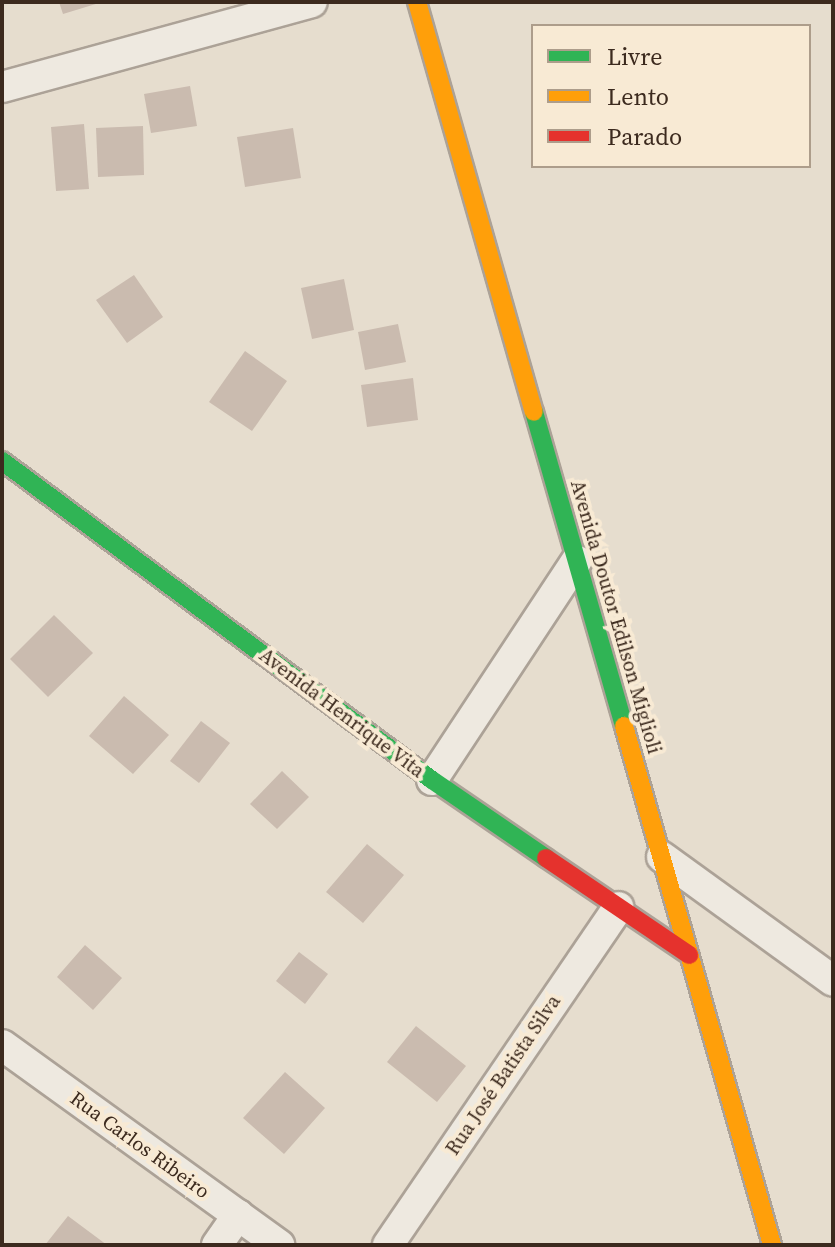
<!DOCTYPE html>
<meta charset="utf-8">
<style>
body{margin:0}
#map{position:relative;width:835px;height:1247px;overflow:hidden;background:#e6ddce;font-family:"Source Serif 4",serif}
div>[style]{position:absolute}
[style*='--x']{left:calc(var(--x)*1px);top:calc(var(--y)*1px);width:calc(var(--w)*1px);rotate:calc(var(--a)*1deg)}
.building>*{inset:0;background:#cabbaf}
.roads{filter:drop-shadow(2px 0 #aca297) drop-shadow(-2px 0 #aca297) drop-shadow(0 2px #aca297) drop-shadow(0 -2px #aca297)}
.street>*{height:30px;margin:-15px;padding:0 15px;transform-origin:15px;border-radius:15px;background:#eee9e0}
.fast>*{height:18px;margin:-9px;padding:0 9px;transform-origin:9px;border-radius:9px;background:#30b455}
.slow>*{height:18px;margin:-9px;padding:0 9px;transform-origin:9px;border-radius:9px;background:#ff9f0a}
.jam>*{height:18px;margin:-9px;padding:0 9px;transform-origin:9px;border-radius:9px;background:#e5322d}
span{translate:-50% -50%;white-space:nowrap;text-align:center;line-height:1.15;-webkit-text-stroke:8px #f8ead4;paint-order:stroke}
.street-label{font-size:20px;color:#3c2a1e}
.frame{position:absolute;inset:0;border:4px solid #3c2a1e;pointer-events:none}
.legend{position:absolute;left:531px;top:24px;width:280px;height:144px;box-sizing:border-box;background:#f8ead4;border:2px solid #ad9d8b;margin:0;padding:10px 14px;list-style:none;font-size:24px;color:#3c2a1e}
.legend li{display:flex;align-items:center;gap:16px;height:40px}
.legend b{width:40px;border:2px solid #ad9d8b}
</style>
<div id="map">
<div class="building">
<div style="clip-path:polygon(59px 2px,99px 2px,99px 3px,63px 14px)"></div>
<div style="clip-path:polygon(190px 86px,197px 126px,151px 133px,144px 94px)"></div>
<div style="clip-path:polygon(84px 124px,89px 189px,56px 191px,51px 127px)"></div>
<div style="clip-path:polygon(143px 126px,144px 175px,98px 177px,96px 128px)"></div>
<div style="clip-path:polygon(293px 128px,301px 178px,245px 187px,237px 137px)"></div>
<div style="clip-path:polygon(134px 275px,163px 317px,127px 343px,96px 300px)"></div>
<div style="clip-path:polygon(344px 279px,354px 330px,312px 339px,301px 288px)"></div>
<div style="clip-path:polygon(398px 324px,406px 362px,365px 370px,358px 332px)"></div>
<div style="clip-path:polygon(245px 351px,287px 381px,252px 431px,209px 402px)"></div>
<div style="clip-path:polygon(413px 378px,418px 420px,367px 427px,361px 385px)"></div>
<div style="clip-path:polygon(54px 615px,93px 653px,48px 697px,10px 659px)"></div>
<div style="clip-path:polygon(124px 696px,169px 735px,133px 774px,89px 736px)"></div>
<div style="clip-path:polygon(201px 721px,230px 743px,199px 783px,170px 761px)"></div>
<div style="clip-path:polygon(282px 771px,309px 797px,277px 829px,250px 804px)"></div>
<div style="clip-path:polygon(367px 844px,404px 875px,363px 923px,326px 892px)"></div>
<div style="clip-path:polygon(85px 945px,122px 978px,93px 1010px,57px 977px)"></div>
<div style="clip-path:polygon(299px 952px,328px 974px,305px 1004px,276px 981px)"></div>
<div style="clip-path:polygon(416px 1026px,466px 1066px,437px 1102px,387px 1062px)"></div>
<div style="clip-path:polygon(285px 1072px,325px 1108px,284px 1154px,243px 1118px)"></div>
<div style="clip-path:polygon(68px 1216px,107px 1245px,45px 1245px)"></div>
</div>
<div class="roads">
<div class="street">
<div style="--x:2;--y:87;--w:321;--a:-15.3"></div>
<div style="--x:432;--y:780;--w:263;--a:-56.6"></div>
<div style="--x:662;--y:857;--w:211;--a:35.9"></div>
<div style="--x:2;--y:1045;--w:342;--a:35.8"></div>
<div style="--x:217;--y:1245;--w:37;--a:-55"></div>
<div style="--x:388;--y:1245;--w:409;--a:-55.7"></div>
</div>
<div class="fast">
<div style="--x:534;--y:412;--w:327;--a:74"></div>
<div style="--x:2;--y:461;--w:535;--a:36.57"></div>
<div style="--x:432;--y:780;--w:138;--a:34.4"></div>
</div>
<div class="slow">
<div style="--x:417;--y:2;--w:426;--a:74.1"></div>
<div style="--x:624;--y:726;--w:540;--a:74.08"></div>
</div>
<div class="jam">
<div style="--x:546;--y:858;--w:173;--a:34.1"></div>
</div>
</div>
<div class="street-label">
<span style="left:616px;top:617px;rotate:74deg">Avenida Doutor Edilson Miglioli</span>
<span style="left:342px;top:713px;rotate:37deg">Avenida Henrique Vita</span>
<span style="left:503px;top:1075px;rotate:-56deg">Rua José Batista Silva</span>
<span style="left:140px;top:1145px;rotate:36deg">Rua Carlos Ribeiro</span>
</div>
<div class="frame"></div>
<ul class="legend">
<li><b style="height:10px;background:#30b455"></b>Livre</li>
<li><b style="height:10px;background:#ff9f0a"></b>Lento</li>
<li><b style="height:10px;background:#e5322d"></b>Parado</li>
</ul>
</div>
